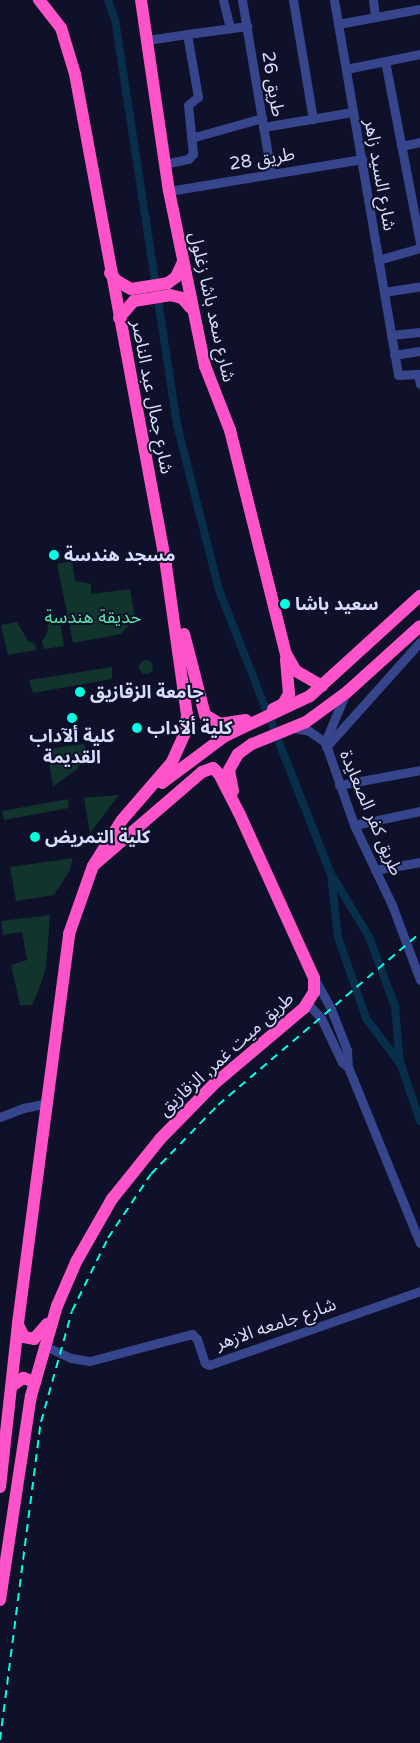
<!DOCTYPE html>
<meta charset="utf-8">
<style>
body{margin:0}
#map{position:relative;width:420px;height:1743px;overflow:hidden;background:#0f102a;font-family:"Varela Round","Noto Sans Arabic",sans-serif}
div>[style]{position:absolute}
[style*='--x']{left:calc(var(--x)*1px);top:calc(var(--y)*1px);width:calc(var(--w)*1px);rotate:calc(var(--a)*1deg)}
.green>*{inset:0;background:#11342c}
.round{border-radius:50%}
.canal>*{height:8px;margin:-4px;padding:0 4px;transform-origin:4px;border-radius:4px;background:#072e4b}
.minor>*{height:9px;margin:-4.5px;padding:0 4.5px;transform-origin:4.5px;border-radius:4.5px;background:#37468c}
.highway>*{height:12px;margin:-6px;padding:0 6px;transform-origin:6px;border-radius:6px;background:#ff53ca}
.rail>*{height:2px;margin-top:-1px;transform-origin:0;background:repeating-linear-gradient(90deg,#04ffe2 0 8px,transparent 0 14px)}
.dots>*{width:14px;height:14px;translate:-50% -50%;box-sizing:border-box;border:2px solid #0f102a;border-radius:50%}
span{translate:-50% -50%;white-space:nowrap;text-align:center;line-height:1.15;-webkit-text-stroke:4px #0f102a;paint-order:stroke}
.street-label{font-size:18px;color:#d8dcff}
.poi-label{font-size:18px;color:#d8dcff;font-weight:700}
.left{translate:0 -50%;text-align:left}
.park-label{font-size:18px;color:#5be8a6}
</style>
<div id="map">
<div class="green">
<div style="clip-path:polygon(72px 561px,75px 581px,91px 584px,91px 594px,130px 589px,135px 618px,121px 634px,73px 643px,57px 564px)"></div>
<div style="clip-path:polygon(59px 616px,64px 646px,44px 649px,42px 641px,47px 634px,49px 618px)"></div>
<div style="clip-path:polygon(17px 622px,28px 641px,35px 644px,36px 650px,8px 655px,1px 625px)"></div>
<div class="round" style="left:139px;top:660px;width:14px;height:14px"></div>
<div style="clip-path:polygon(112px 667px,112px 679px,33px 693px,29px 680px)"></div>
<div style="clip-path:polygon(84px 744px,87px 752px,77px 769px,53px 787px,47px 749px)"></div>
<div style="clip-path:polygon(119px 795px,90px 833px,84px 798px)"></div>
<div style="clip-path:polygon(68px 799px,69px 808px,4px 820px,2px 811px)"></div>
<div style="clip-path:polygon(73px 858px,69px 872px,54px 895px,16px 901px,10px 867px)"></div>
<div style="clip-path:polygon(50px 915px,46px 968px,38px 992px,32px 1005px,20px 1005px,11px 965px,27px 960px,22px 932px,3px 935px,1px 921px)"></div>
</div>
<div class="canal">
<div style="--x:108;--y:0;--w:20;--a:70"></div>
<div style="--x:115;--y:19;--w:411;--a:81.3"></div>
<div style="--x:177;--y:425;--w:170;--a:75.7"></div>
<div style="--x:219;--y:590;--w:305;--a:68.5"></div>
<div style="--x:331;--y:874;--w:63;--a:83.7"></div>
<div style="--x:338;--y:937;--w:86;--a:70.9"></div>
<div style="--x:366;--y:1018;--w:59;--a:53.3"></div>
<div style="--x:401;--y:1065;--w:59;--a:71.3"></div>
<div style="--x:333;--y:877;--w:70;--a:59"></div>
<div style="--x:369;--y:937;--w:74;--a:69.4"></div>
<div style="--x:395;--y:1006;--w:57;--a:85"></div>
</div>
<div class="minor">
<div style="--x:223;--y:0;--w:29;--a:76"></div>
<div style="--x:242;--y:0;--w:176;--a:80.5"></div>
<div style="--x:293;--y:0;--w:121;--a:80.5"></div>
<div style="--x:334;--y:0;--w:380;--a:80.3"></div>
<div style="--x:398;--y:375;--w:22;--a:-3"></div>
<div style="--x:373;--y:0;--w:17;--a:83"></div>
<div style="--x:338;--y:24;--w:83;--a:-10.4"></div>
<div style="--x:147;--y:40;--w:40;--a:-8.5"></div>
<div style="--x:385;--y:61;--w:184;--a:79.1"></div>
<div style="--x:346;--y:69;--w:76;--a:-11.5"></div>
<div style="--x:263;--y:127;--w:91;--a:-9.5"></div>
<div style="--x:191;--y:138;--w:74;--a:-15.7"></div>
<div style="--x:401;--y:146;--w:19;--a:-12"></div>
<div style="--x:164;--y:164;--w:25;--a:-12"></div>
<div style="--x:188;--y:159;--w:7;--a:-45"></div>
<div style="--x:193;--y:154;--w:49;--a:-95.8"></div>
<div style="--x:188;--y:105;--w:13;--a:-39"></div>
<div style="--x:198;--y:97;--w:64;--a:-99.9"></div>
<div style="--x:187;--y:34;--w:61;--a:-7.6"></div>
<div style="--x:169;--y:191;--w:196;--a:-9.4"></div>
<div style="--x:378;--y:260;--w:44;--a:-15.9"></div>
<div style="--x:384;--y:292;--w:36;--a:-9"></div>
<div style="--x:391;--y:335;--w:29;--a:-6"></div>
<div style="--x:394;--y:355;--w:26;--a:-9"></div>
<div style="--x:418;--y:374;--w:10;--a:79"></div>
<div style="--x:294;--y:728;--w:15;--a:11"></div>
<div style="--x:309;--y:731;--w:19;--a:35"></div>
<div style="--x:325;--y:742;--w:88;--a:70.7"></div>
<div style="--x:354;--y:825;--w:89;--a:64.6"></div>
<div style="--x:392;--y:905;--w:80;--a:69.5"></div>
<div style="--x:325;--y:742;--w:49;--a:-67.1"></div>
<div style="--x:326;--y:747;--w:141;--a:-48.2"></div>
<div style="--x:339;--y:785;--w:82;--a:-10.5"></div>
<div style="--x:354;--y:825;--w:67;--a:-12"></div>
<div style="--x:375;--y:870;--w:46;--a:-10.1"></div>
<div style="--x:314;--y:978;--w:35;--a:61"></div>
<div style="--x:331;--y:1009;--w:44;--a:68.7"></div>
<div style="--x:347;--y:1050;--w:17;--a:87"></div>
<div style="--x:308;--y:1004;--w:19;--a:47"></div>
<div style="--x:321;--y:1018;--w:49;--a:64.5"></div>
<div style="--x:342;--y:1062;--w:8;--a:40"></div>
<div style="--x:348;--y:1067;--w:190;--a:67.8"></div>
<div style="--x:0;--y:1117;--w:25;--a:-21"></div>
<div style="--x:23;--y:1108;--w:26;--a:-11"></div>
<div style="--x:45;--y:1346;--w:29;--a:25"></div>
<div style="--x:71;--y:1358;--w:19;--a:9"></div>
<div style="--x:90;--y:1361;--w:106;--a:-14.8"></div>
<div style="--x:192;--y:1334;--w:7;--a:45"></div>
<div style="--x:197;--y:1339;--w:25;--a:72"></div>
<div style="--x:205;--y:1363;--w:4;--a:27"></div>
<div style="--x:209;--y:1365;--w:224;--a:-19.3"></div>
</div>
<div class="highway">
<div style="--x:141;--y:0;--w:193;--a:81.7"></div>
<div style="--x:169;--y:191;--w:179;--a:78.4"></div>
<div style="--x:205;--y:366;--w:69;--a:68.7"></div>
<div style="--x:230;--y:430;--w:231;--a:76"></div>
<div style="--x:286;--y:654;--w:20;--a:60"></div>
<div style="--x:296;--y:671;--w:30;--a:30"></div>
<div style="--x:110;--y:273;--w:11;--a:49"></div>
<div style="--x:117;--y:281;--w:16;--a:30"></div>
<div style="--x:131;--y:289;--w:37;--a:-9"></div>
<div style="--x:168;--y:283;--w:10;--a:-37"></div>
<div style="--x:176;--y:277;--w:17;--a:-65"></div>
<div style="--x:119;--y:318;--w:23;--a:-49"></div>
<div style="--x:134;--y:301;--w:36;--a:-9"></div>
<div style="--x:170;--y:295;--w:12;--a:14"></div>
<div style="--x:182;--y:298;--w:13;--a:48"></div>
<div style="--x:184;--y:634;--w:84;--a:75.5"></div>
<div style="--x:205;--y:715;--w:17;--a:31"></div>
<div style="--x:220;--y:724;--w:26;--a:-9"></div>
<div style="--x:273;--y:709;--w:11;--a:-27"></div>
<div style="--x:283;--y:704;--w:12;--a:-59"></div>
<div style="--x:289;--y:694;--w:35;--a:-95"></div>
<div style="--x:162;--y:783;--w:79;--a:-36.7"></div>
<div style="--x:225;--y:736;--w:94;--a:-25.2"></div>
<div style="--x:310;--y:696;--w:149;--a:-42.3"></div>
<div style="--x:233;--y:791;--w:21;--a:-101"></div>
<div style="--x:229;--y:770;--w:18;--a:-61"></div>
<div style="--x:238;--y:754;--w:17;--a:-36"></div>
<div style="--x:252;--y:744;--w:58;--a:-22.2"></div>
<div style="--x:306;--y:722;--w:51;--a:-36.2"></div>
<div style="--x:347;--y:692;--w:98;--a:-42.1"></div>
<div style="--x:18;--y:1325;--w:13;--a:63"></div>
<div style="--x:24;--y:1337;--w:10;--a:11"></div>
<div style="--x:34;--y:1339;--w:20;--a:-49"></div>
<div style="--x:12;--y:1386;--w:14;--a:-36"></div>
<div style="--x:23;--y:1378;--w:13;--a:18"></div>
<div style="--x:0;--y:1487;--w:165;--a:-83.7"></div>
<div style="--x:18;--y:1323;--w:392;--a:-82.5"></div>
<div style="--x:69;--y:934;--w:72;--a:-70.6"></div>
<div style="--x:93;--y:866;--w:54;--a:-57.8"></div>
<div style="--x:122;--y:820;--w:77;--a:-49.2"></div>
<div style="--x:172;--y:762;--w:30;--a:-66"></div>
<div style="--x:184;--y:735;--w:20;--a:-81"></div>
<div style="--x:187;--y:715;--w:151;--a:-98"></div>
<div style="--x:166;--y:565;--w:499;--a:-100.5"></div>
<div style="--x:75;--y:74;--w:48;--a:-106.9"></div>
<div style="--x:61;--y:28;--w:36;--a:-128"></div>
<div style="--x:0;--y:1600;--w:206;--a:-81.4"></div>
<div style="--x:31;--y:1396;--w:94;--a:-73.9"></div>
<div style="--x:57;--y:1306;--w:48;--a:-66.6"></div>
<div style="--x:76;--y:1262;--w:73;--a:-60.3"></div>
<div style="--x:112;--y:1199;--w:77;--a:-51.3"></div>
<div style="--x:160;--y:1139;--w:77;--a:-45.5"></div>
<div style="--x:214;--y:1084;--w:118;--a:-40.2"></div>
<div style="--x:304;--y:1008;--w:19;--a:-58"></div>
<div style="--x:314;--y:992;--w:14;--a:-90"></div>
<div style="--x:314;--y:978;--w:181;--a:-114.4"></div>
<div style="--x:239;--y:813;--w:44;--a:-117.1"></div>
<div style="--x:219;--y:774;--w:8;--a:-135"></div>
<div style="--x:213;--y:768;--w:12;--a:160"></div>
<div style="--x:202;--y:772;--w:141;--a:139.3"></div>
</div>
<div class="rail">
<div style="--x:0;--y:1740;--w:321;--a:-82.7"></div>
<div style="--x:41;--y:1422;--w:115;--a:-74.4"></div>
<div style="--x:72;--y:1311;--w:81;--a:-63.7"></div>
<div style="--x:108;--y:1238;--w:77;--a:-56.1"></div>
<div style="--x:151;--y:1174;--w:96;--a:-45.8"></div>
<div style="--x:218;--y:1105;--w:265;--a:-40.4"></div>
</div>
<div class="dots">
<div style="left:54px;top:555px;background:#04ffe2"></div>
<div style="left:285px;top:604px;background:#04ffe2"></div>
<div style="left:80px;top:692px;background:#04ffe2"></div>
<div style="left:72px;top:718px;background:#04ffe2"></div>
<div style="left:137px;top:728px;background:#04ffe2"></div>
<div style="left:35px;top:837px;background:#04ffe2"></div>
</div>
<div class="street-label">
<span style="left:273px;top:84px;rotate:81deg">طريق 26</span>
<span style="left:262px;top:159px;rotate:-9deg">طريق 28</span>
<span style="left:380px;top:175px;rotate:80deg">شارع السيد زاهر</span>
<span style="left:212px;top:307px;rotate:77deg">شارع سعد باشا زغلول</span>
<span style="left:152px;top:397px;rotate:79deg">شارع جمال عبد الناصر</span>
<span style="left:371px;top:813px;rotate:67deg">طريق كفر الصعايدة</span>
<span style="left:226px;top:1054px;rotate:-42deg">طريق ميت غمر, الزقازيق</span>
<span style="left:276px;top:1324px;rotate:-19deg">شارع جامعه الازهر</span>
</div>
<div class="poi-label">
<span class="left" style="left:64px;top:555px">مسجد هندسة</span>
<span class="left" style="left:295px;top:604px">سعيد باشا</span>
<span class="left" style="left:90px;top:692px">جامعة الزقازيق</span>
<span class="left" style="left:147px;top:728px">كلية ألآداب</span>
<span style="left:72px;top:747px">كلية ألآداب<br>القديمة</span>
<span class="left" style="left:45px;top:837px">كلية التمريض</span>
</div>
<div class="park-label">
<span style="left:93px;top:617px">حديقة هندسة</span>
</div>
</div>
